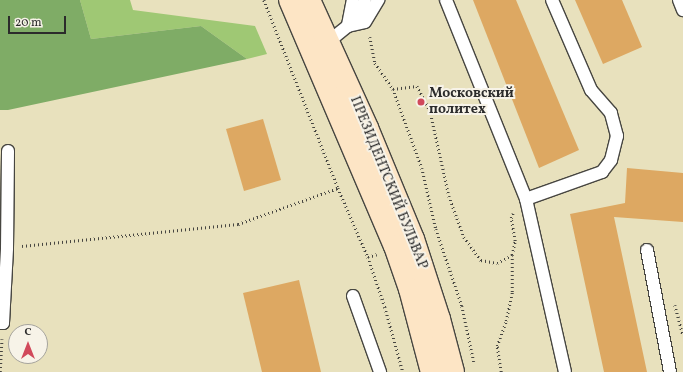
<!DOCTYPE html>
<meta charset="utf-8">
<style>
body{margin:0}
#map{position:relative;width:683px;height:372px;overflow:hidden;background:#e8e1bd;font-family:Vollkorn,serif}
div>[style]{position:absolute}
[style*='--x']{left:calc(var(--x)*1px);top:calc(var(--y)*1px);width:calc(var(--w)*1px);rotate:calc(var(--a)*1deg)}
.green>*{inset:0;background:#9fc874}
.forest>*{inset:0;background:#7fac66}
.building>*{inset:0;background:#dda862}
.path>*{height:2.5px;margin-top:-1.25px;transform-origin:0;background:repeating-linear-gradient(90deg,#474641 0 1px,transparent 0 4px)}
.roads{filter:drop-shadow(1px 0 #474641) drop-shadow(-1px 0 #474641) drop-shadow(0 1px #474641) drop-shadow(0 -1px #474641)}
.service>*{height:12px;margin:-6px;padding:0 6px;transform-origin:6px;border-radius:6px;background:#fff}
.secondary>*{height:22px;margin:-11px;padding:0 11px;transform-origin:11px;border-radius:11px;background:#fde5c5}
.dots>*{width:11px;height:11px;translate:-50% -50%;box-sizing:border-box;border:2px solid #f7f3e8;border-radius:50%}
span{translate:-50% -50%;white-space:nowrap;text-align:center;line-height:1.15;-webkit-text-stroke:4px #f7f3e8;paint-order:stroke}
.poi-label{font-size:14px;color:#2b2b2b;font-weight:700}
.left{translate:0 -50%;text-align:left}
.street-label{font-size:14px;color:#2b2b2b}
.north{position:absolute;left:8px;top:324px;width:40px;height:40px;box-sizing:border-box;background:#f7f3e8;border:1px solid #a5a39c;border-radius:50%;rotate:0deg;font-size:11px;font-weight:700;line-height:16px;text-align:center;color:#2b2b2b}
.north::after{content:'';display:block;margin:auto;width:14px;height:18px;background:#d1495b;clip-path:polygon(50% 0,100% 100%,50% 72%,0 100%)}
.scale{position:absolute;left:8px;top:16px;width:58px;height:18px;box-sizing:border-box;border:2px solid #2b2b2b;border-top:0;padding-left:5px;font-size:12px;line-height:14px;white-space:nowrap;color:#2b2b2b;-webkit-text-stroke:3px #f7f3e8;paint-order:stroke}
</style>
<div id="map">
<div class="green">
<div style="clip-path:polygon(80px 0,130px 0,133px 10px,255px 26px,267px 54px,247px 59px,201px 26px,91px 39px)"></div>
</div>
<div class="forest">
<div style="clip-path:polygon(0 0,80px 0,91px 39px,201px 26px,247px 59px,8px 110px,0 110px)"></div>
</div>
<div class="building">
<div style="clip-path:polygon(473px 0,516px 0,579px 150px,539px 168px)"></div>
<div style="clip-path:polygon(575px 0,622px 0,642px 47px,603px 64px)"></div>
<div style="clip-path:polygon(263px 119px,281px 180px,244px 191px,226px 129px)"></div>
<div style="clip-path:polygon(627px 168px,683px 173px,683px 222px,614px 217px,647px 372px,604px 372px,570px 214px,625px 203px)"></div>
<div style="clip-path:polygon(299px 280px,321px 372px,262px 372px,243px 293px)"></div>
</div>
<div class="path">
<div style="--x:264;--y:0;--w:202;--a:68.5"></div>
<div style="--x:338;--y:188;--w:75;--a:66.5"></div>
<div style="--x:368;--y:257;--w:53;--a:71.2"></div>
<div style="--x:385;--y:307;--w:67;--a:74.5"></div>
<div style="--x:370;--y:37;--w:26;--a:79"></div>
<div style="--x:375;--y:63;--w:32;--a:55"></div>
<div style="--x:393;--y:89;--w:84;--a:69.8"></div>
<div style="--x:422;--y:168;--w:63;--a:77.1"></div>
<div style="--x:436;--y:229;--w:81;--a:71.3"></div>
<div style="--x:462;--y:306;--w:57;--a:77.9"></div>
<div style="--x:393;--y:89;--w:24;--a:-7"></div>
<div style="--x:417;--y:86;--w:27;--a:62"></div>
<div style="--x:430;--y:110;--w:88;--a:77.5"></div>
<div style="--x:449;--y:196;--w:44;--a:69.9"></div>
<div style="--x:464;--y:237;--w:29;--a:54"></div>
<div style="--x:481;--y:260;--w:16;--a:11"></div>
<div style="--x:497;--y:263;--w:17;--a:-28"></div>
<div style="--x:512;--y:255;--w:14;--a:-78"></div>
<div style="--x:515;--y:241;--w:23;--a:-100"></div>
<div style="--x:511;--y:218;--w:5;--a:-68"></div>
<div style="--x:22;--y:246;--w:217;--a:-5.8"></div>
<div style="--x:238;--y:224;--w:106;--a:-19.8"></div>
<div style="--x:368;--y:257;--w:9;--a:-18"></div>
<div style="--x:675;--y:305;--w:31;--a:75"></div>
<div style="--x:0;--y:372;--w:33;--a:-87"></div>
<div style="--x:501;--y:372;--w:26;--a:-99"></div>
<div style="--x:497;--y:346;--w:27;--a:-70"></div>
<div style="--x:506;--y:321;--w:30;--a:-78"></div>
<div style="--x:512;--y:292;--w:37;--a:-90"></div>
</div>
<div class="roads">
<div class="service">
<div style="--x:446;--y:0;--w:214;--a:68.1"></div>
<div style="--x:526;--y:199;--w:177;--a:77.3"></div>
<div style="--x:679;--y:0;--w:11;--a:68"></div>
<div style="--x:348;--y:25;--w:25;--a:-79"></div>
<div style="--x:348;--y:26;--w:17;--a:-13"></div>
<div style="--x:365;--y:22;--w:26;--a:-59"></div>
<div style="--x:328;--y:42;--w:26;--a:-39"></div>
<div style="--x:348;--y:26;--w:18;--a:-52"></div>
<div style="--x:359;--y:12;--w:13;--a:-63"></div>
<div style="--x:526;--y:199;--w:81;--a:-19.6"></div>
<div style="--x:602;--y:172;--w:15;--a:-53"></div>
<div style="--x:611;--y:160;--w:25;--a:-76"></div>
<div style="--x:617;--y:136;--w:24;--a:-105"></div>
<div style="--x:611;--y:113;--w:30;--a:-131"></div>
<div style="--x:591;--y:90;--w:98;--a:-113.4"></div>
<div style="--x:647;--y:250;--w:124;--a:79.3"></div>
<div style="--x:353;--y:296;--w:81;--a:70.4"></div>
<div style="--x:0;--y:323;--w:3;--a:0"></div>
<div style="--x:3;--y:323;--w:75;--a:-86.9"></div>
<div style="--x:7;--y:248;--w:97;--a:-89.4"></div>
</div>
<div class="secondary">
<div style="--x:290;--y:0;--w:267;--a:66.9"></div>
<div style="--x:395;--y:246;--w:46;--a:70.8"></div>
<div style="--x:410;--y:289;--w:86;--a:75.2"></div>
<div style="--x:309;--y:0;--w:141;--a:65.6"></div>
<div style="--x:367;--y:128;--w:120;--a:67.5"></div>
<div style="--x:413;--y:239;--w:84;--a:72"></div>
<div style="--x:439;--y:319;--w:55;--a:75.2"></div>
</div>
</div>
<div class="dots">
<div style="left:421px;top:102px;background:#d1495b"></div>
</div>
<div class="poi-label">
<span class="left" style="left:429px;top:102px">Московский<br>политех</span>
</div>
<div class="street-label">
<span style="left:388px;top:183px;rotate:68deg">ПРЕЗИДЕНТСКИЙ БУЛЬВАР</span>
</div>
<div class="north">С</div>
<div class="scale">20 m</div>
</div>
